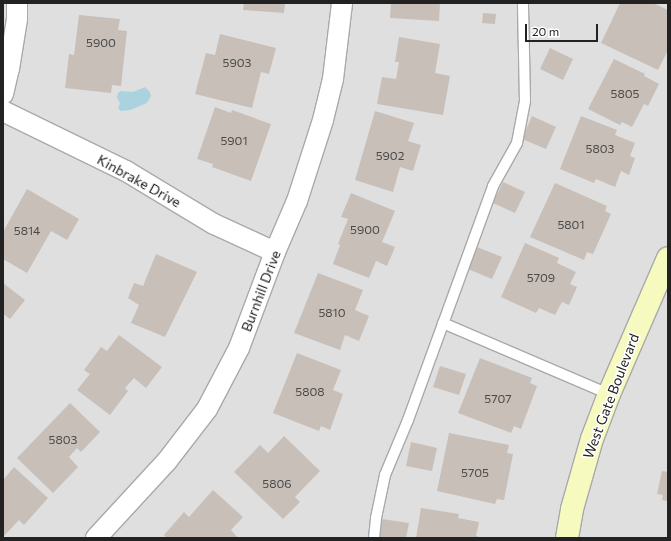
<!DOCTYPE html>
<style>
body{margin:0}
#map{position:relative;width:671px;height:541px;overflow:hidden;background:#f2efe9;font-family:Commissioner,sans-serif}
div>[style]{position:absolute}
[style*='--x']{left:calc(var(--x)*1px);top:calc(var(--y)*1px);width:calc(var(--w)*1px);rotate:calc(var(--a)*1deg)}
.residential>*{inset:0;background:#e0dfdf}
.water>*{inset:0;background:#aad3df}
.building>*{inset:0;background:#c7bfb8}
.roads{filter:drop-shadow(1px 0 #a9a9a9) drop-shadow(-1px 0 #a9a9a9) drop-shadow(0 1px #a9a9a9) drop-shadow(0 -1px #a9a9a9)}
.service>*{height:10px;margin:-5px;padding:0 5px;transform-origin:5px;border-radius:5px;background:#fff}
.minor>*{height:20px;margin:-10px;padding:0 10px;transform-origin:10px;border-radius:10px;background:#fff}
.secondary>*{height:22px;margin:-11px;padding:0 11px;transform-origin:11px;border-radius:11px;background:#f7fabf}
span{translate:-50% -50%;white-space:nowrap;text-align:center;line-height:1.15;-webkit-text-stroke:3px #fff;paint-order:stroke}
.number-label{font-size:12px;color:#4b4948}
.number-label span{-webkit-text-stroke-width:0}
.street-label{font-size:14px;color:#222}
.frame{position:absolute;inset:0;border:4px solid #222;pointer-events:none}
.scale{position:absolute;left:525px;top:24px;width:73px;height:18px;box-sizing:border-box;border:2px solid #222;border-top:0;padding-left:5px;font-size:12px;line-height:14px;white-space:nowrap;color:#222;-webkit-text-stroke:3px #fff;paint-order:stroke}
</style>
<div id="map">
<div class="residential">
<div style="clip-path:polygon(3px 3px,668px 3px,668px 538px,3px 538px)"></div>
</div>
<div class="water">
<div style="clip-path:polygon(145px 87px,150px 92px,151px 96px,147px 103px,130px 110px,121px 111px,118px 108px,120px 103px,117px 98px,118px 93px,121px 91px,133px 92px)"></div>
</div>
<div class="building">
<div style="clip-path:polygon(244px 3px,285px 3px,284px 13px,243px 10px)"></div>
<div style="clip-path:polygon(391px 3px,440px 3px,439px 21px,390px 18px)"></div>
<div style="clip-path:polygon(620px 3px,653px 3px,668px 10px,668px 50px,658px 70px,601px 43px)"></div>
<div style="clip-path:polygon(483px 13px,496px 14px,495px 24px,482px 23px)"></div>
<div style="clip-path:polygon(79px 15px,120px 19px,118px 30px,127px 31px,121px 86px,112px 85px,111px 93px,65px 88px,69px 54px,74px 55px)"></div>
<div style="clip-path:polygon(220px 34px,276px 48px,269px 74px,261px 72px,252px 108px,195px 94px,206px 53px,215px 55px)"></div>
<div style="clip-path:polygon(399px 37px,440px 44px,435px 73px,450px 76px,443px 115px,377px 104px,382px 77px,396px 79px,399px 62px,395px 62px)"></div>
<div style="clip-path:polygon(550px 48px,573px 59px,563px 80px,540px 69px)"></div>
<div style="clip-path:polygon(614px 59px,645px 74px,644px 76px,659px 84px,648px 106px,644px 104px,632px 127px,622px 122px,620px 125px,588px 109px)"></div>
<div style="clip-path:polygon(215px 107px,231px 113px,232px 110px,271px 124px,251px 181px,212px 167px,213px 164px,197px 159px)"></div>
<div style="clip-path:polygon(375px 111px,414px 123px,408px 141px,421px 145px,413px 171px,400px 167px,393px 192px,355px 180px)"></div>
<div style="clip-path:polygon(532px 116px,556px 127px,546px 149px,522px 139px)"></div>
<div style="clip-path:polygon(581px 116px,617px 130px,615px 135px,635px 143px,630px 156px,635px 158px,629px 175px,621px 171px,615px 187px,596px 179px,594px 183px,560px 169px)"></div>
<div style="clip-path:polygon(503px 182px,525px 192px,515px 213px,493px 203px)"></div>
<div style="clip-path:polygon(555px 183px,607px 206px,605px 211px,611px 214px,593px 254px,587px 252px,584px 260px,530px 237px)"></div>
<div style="clip-path:polygon(27px 189px,79px 219px,67px 240px,51px 231px,27px 273px,3px 259px,3px 232px)"></div>
<div style="clip-path:polygon(351px 193px,395px 211px,382px 242px,395px 247px,387px 266px,376px 261px,369px 278px,333px 264px,340px 245px,338px 244px,348px 219px,341px 217px)"></div>
<div style="clip-path:polygon(525px 243px,559px 258px,557px 263px,576px 272px,570px 284px,577px 287px,569px 305px,562px 302px,555px 315px,539px 308px,536px 313px,501px 297px)"></div>
<div style="clip-path:polygon(477px 247px,502px 257px,492px 279px,468px 269px)"></div>
<div style="clip-path:polygon(156px 254px,197px 272px,165px 337px,131px 323px,139px 305px,128px 298px,134px 283px,143px 286px)"></div>
<div style="clip-path:polygon(318px 273px,363px 290px,355px 310px,369px 316px,359px 341px,345px 335px,340px 350px,294px 333px)"></div>
<div style="clip-path:polygon(3px 283px,25px 300px,10px 319px,3px 314px)"></div>
<div style="clip-path:polygon(119px 335px,162px 367px,146px 388px,134px 378px,125px 388px,128px 391px,110px 415px,77px 390px,90px 374px,84px 370px,101px 347px,107px 351px)"></div>
<div style="clip-path:polygon(297px 353px,341px 370px,333px 390px,343px 394px,330px 430px,321px 426px,319px 431px,273px 413px)"></div>
<div style="clip-path:polygon(480px 358px,532px 378px,530px 383px,537px 386px,521px 429px,514px 426px,511px 433px,458px 413px)"></div>
<div style="clip-path:polygon(440px 366px,466px 374px,459px 395px,433px 387px)"></div>
<div style="clip-path:polygon(70px 403px,100px 432px,81px 452px,77px 448px,69px 457px,78px 467px,53px 493px,17px 458px)"></div>
<div style="clip-path:polygon(449px 433px,509px 445px,507px 453px,513px 454px,504px 500px,497px 499px,495px 504px,437px 491px)"></div>
<div style="clip-path:polygon(284px 436px,320px 471px,295px 497px,300px 502px,283px 519px,234px 472px,260px 445px,268px 453px)"></div>
<div style="clip-path:polygon(411px 442px,437px 448px,432px 471px,406px 466px)"></div>
<div style="clip-path:polygon(14px 467px,48px 498px,24px 525px,19px 520px,3px 537px,3px 480px)"></div>
<div style="clip-path:polygon(662px 471px,668px 472px,668px 501px,662px 500px,663px 495px,657px 494px)"></div>
<div style="clip-path:polygon(213px 490px,243px 517px,231px 530px,238px 538px,167px 538px,164px 535px,184px 512px,189px 517px)"></div>
<div style="clip-path:polygon(421px 508px,459px 514px,458px 518px,479px 522px,476px 536px,482px 538px,416px 538px)"></div>
<div style="clip-path:polygon(382px 519px,409px 523px,406px 538px,380px 538px)"></div>
</div>
<div class="roads">
<div class="service">
<div style="--x:443;--y:323;--w:181;--a:23.2"></div>
<div style="--x:374;--y:538;--w:20;--a:-84"></div>
<div style="--x:376;--y:518;--w:44;--a:-78.2"></div>
<div style="--x:385;--y:475;--w:60;--a:-67.3"></div>
<div style="--x:408;--y:420;--w:249;--a:-70"></div>
<div style="--x:493;--y:186;--w:49;--a:-60.8"></div>
<div style="--x:517;--y:143;--w:43;--a:-79.2"></div>
<div style="--x:525;--y:101;--w:98;--a:-91.2"></div>
</div>
<div class="minor">
<div style="--x:3;--y:94;--w:26;--a:-77"></div>
<div style="--x:9;--y:69;--w:51;--a:-80.9"></div>
<div style="--x:17;--y:19;--w:16;--a:-90"></div>
<div style="--x:3;--y:111;--w:137;--a:26"></div>
<div style="--x:126;--y:171;--w:103;--a:31.1"></div>
<div style="--x:214;--y:224;--w:67;--a:24.7"></div>
<div style="--x:96;--y:538;--w:105;--a:-47.3"></div>
<div style="--x:167;--y:461;--w:66;--a:-52.4"></div>
<div style="--x:207;--y:409;--w:69;--a:-62.3"></div>
<div style="--x:239;--y:348;--w:103;--a:-69.4"></div>
<div style="--x:275;--y:252;--w:56;--a:-66.7"></div>
<div style="--x:297;--y:201;--w:85;--a:-72.2"></div>
<div style="--x:323;--y:120;--w:42;--a:-76.3"></div>
<div style="--x:333;--y:79;--w:77;--a:-83.2"></div>
</div>
<div class="secondary">
<div style="--x:567;--y:538;--w:29;--a:-80"></div>
<div style="--x:572;--y:509;--w:73;--a:-74.1"></div>
<div style="--x:592;--y:439;--w:48;--a:-69.3"></div>
<div style="--x:609;--y:394;--w:148;--a:-66.5"></div>
</div>
</div>
<div class="number-label">
<span style="left:101px;top:43px">5900</span>
<span style="left:237px;top:63px">5903</span>
<span style="left:625px;top:94px">5805</span>
<span style="left:234px;top:141px">5901</span>
<span style="left:600px;top:149px">5803</span>
<span style="left:390px;top:156px">5902</span>
<span style="left:571px;top:225px">5801</span>
<span style="left:365px;top:230px">5900</span>
<span style="left:27px;top:231px">5814</span>
<span style="left:541px;top:278px">5709</span>
<span style="left:332px;top:313px">5810</span>
<span style="left:310px;top:392px">5808</span>
<span style="left:498px;top:399px">5707</span>
<span style="left:63px;top:440px">5803</span>
<span style="left:475px;top:473px">5705</span>
<span style="left:277px;top:484px">5806</span>
</div>
<div class="street-label">
<span style="left:139px;top:181px;rotate:29deg">Kinbrake Drive</span>
<span style="left:261px;top:291px;rotate:-69deg">Burnhill Drive</span>
<span style="left:611px;top:396px;rotate:-69deg">West Gate Boulevard</span>
</div>
<div class="frame"></div>
<div class="scale">20 m</div>
</div>
